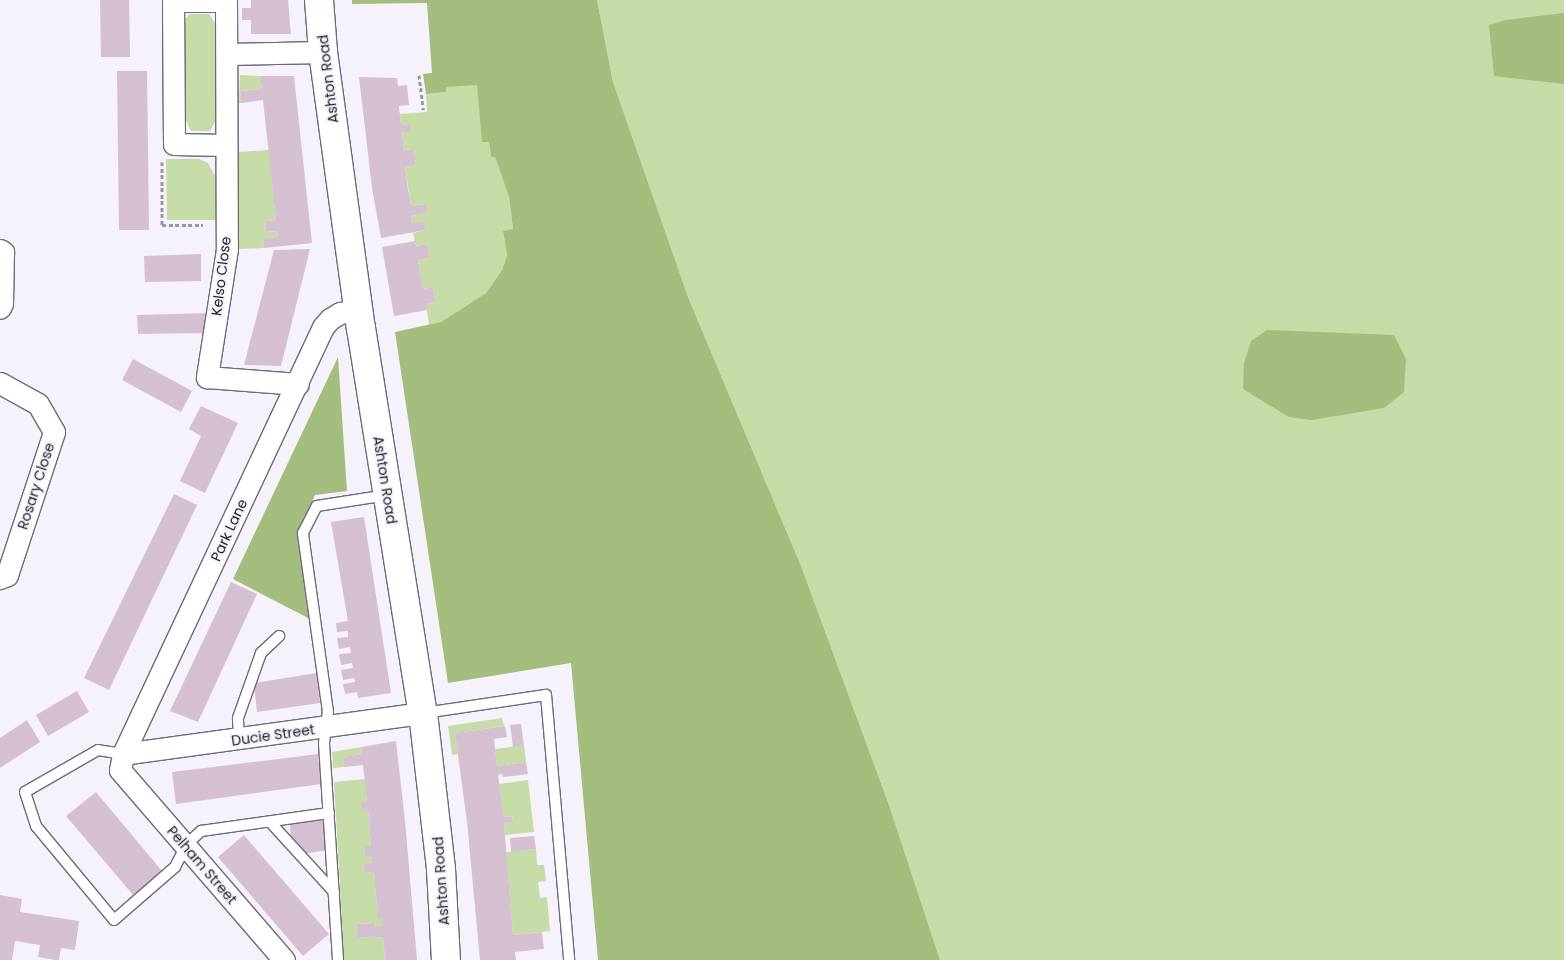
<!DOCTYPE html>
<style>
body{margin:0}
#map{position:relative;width:1564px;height:960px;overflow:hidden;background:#f6f2fc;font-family:Poppins,sans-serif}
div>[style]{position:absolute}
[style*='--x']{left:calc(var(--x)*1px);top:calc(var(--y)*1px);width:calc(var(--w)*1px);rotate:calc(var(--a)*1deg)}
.green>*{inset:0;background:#c6dca6}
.forest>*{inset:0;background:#a3be7c}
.building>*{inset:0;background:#d5c0d1}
.path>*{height:3px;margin-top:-1.5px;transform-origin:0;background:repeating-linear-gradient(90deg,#9b97a0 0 4px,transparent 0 6.5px)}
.roads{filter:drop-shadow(1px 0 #71687c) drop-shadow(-1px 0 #71687c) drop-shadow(0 1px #71687c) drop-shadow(0 -1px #71687c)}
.service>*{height:10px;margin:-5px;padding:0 5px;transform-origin:5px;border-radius:5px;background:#fff}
.minor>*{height:21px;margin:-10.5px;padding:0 10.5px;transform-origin:10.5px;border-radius:10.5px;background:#fff}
.trunk>*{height:28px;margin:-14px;padding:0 14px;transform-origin:14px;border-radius:14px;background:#fff}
span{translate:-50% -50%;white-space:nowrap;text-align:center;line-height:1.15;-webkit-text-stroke:4px #f6f2fc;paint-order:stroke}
.street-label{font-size:14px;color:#211d25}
</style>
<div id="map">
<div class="green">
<div style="clip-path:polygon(597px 0,1564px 0,1564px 960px,940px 960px,889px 805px,801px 566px,688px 297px,613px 82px)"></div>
<div style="clip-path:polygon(190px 14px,209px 14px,218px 27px,217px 118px,210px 131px,191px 131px,184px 116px,183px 21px)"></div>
<div style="clip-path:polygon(240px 75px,260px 76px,262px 89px,240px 91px,242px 103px,239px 103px)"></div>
<div style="clip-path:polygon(477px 84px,483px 142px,489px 142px,491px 157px,495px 157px,509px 197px,513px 229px,503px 231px,507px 255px,502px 270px,486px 293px,441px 322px,429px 325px,426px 304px,436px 302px,433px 287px,423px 289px,418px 260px,430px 258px,427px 244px,416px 246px,413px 233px,426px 230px,424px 221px,412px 223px,411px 216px,427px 213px,425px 204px,411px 206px,405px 167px,416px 165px,414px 149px,404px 150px,402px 132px,410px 124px,401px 125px,400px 114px,427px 112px,426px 94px,446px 92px,445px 87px)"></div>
<div style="clip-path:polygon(269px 150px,276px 220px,265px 221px,266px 232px,277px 231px,278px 237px,263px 238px,264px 248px,238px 249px,239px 152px)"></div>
<div style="clip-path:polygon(166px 159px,199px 159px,208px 163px,215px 176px,217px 220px,167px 220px)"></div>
<div style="clip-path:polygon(502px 718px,504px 726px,455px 733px,458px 754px,452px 755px,448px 726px)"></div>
<div style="clip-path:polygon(524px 745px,526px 762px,497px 766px,495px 749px)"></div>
<div style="clip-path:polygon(361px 747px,362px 754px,343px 757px,344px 767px,333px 768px,332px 752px)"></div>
<div style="clip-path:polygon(365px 779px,367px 802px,361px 802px,361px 810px,368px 810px,371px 847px,364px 847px,365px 858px,372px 857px,372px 864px,363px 864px,364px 873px,374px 872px,378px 918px,382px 918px,382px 927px,376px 927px,375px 923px,356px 924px,357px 938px,383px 937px,385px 960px,344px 960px,334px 782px)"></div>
<div style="clip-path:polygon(528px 780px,534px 832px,505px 835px,504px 823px,513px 821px,512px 816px,504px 817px,499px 784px)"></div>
<div style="clip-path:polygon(536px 849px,537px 865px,544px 865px,546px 881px,538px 882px,540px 898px,547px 897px,550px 931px,513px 935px,506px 852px)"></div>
</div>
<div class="forest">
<div style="clip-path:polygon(352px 0,597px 0,613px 82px,688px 297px,801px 566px,889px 805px,940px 960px,598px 960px,571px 663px,448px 683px,395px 332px,441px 322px,486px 293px,502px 270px,507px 255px,503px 231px,513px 229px,509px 197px,495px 157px,491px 157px,489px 142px,482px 142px,477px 85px,446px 87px,446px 92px,426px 94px,423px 74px,432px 73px,427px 3px,352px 4px)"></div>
<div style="clip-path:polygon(1564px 13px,1564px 84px,1494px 76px,1489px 25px,1506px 20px)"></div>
<div style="clip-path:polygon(1267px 330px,1394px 335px,1406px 359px,1404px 392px,1384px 408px,1312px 420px,1289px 417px,1243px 389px,1244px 363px,1251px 341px)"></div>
<div style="clip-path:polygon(338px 357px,347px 491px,315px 495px,297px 535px,310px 619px,233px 579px)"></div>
</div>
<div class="building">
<div style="clip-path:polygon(100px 0,129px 0,130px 57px,101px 57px)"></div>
<div style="clip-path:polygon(251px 0,288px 0,291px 34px,251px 34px,251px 20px,242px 20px,242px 8px,251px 8px)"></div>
<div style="clip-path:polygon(117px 71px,147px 71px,149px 230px,119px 230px)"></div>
<div style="clip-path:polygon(260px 76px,294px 76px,312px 243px,264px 248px,263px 238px,278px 237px,277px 231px,266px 232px,265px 221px,276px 220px,263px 100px,242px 103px,240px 91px,262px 89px)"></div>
<div style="clip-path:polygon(359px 77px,397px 78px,398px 86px,407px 85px,409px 105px,399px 106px,401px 125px,410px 124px,411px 131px,402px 132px,404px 150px,414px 149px,416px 165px,405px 167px,407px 183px,411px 206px,426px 204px,427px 213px,411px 216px,412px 223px,424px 221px,426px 230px,381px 238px,372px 188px)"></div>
<div style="clip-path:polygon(415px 241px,416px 246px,427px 244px,430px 258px,418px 260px,423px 289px,433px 287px,436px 302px,426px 304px,427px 310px,394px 316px,382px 247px)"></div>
<div style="clip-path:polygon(310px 249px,281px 366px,244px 365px,274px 250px)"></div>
<div style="clip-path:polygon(201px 254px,201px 281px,145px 282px,144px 256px)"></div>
<div style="clip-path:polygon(209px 313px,209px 333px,138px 334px,137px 315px)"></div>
<div style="clip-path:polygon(133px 359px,192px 391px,181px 412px,122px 380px)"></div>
<div style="clip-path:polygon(201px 406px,238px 423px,205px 493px,180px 481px,201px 436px,189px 429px)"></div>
<div style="clip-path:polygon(174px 494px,197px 505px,109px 690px,84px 678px)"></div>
<div style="clip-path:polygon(364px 517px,391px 693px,358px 698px,357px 692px,345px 694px,343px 684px,355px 682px,354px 678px,343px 680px,341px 670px,353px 668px,352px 663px,341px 665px,339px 654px,351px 653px,350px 647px,339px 649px,337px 638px,348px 637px,348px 631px,337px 632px,336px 623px,348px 621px,331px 522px)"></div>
<div style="clip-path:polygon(231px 582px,257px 594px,198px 722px,170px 711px)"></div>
<div style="clip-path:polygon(317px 673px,320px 703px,257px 712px,254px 683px)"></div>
<div style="clip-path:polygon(77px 691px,89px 712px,48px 736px,36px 715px)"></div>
<div style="clip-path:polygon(27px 720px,40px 742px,0 768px,0 738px)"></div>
<div style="clip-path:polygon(521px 724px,524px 745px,513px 747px,510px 725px)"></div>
<div style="clip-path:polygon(505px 726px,507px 737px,494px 739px,497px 766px,526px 762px,528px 774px,503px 777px,502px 774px,498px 775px,504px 817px,512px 816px,513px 822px,504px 823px,513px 935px,542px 932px,544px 949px,515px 952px,516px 960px,480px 960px,467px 822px,455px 733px)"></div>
<div style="clip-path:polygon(396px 741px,405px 821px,417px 960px,385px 960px,383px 937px,357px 938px,356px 924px,375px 923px,376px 927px,382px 927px,382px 918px,378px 919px,374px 872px,364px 873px,363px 864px,372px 864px,372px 857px,365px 858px,364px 847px,371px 847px,368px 810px,361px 810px,361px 802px,367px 802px,363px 765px,344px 767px,343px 757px,362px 754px,361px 747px)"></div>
<div style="clip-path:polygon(318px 754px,321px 784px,176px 804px,172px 772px)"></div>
<div style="clip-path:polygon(96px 792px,162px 871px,133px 895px,66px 816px)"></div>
<div style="clip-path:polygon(325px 820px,328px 850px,303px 854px,291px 841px,290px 824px)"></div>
<div style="clip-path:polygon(244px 835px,329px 934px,303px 956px,218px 857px)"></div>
<div style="clip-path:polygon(534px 836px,536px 849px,511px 852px,510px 838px)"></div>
<div style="clip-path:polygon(0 895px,22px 899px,20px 912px,79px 921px,75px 950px,61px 948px,59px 960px,55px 960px,38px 957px,40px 945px,15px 941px,12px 960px,0 960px)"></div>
</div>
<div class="path">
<div style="--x:419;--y:75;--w:35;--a:83"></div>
<div style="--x:162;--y:162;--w:63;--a:90"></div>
<div style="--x:162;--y:225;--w:41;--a:0"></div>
</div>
<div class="roads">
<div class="service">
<div style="--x:424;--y:713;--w:123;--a:-8.4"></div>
<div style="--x:546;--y:695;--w:266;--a:85"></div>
<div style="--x:239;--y:739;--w:21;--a:-93"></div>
<div style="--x:238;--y:718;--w:69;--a:-70.5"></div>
<div style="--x:261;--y:653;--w:25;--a:-43"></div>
<div style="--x:123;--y:754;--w:25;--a:-171"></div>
<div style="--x:98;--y:750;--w:84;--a:150.1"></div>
<div style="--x:25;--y:792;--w:36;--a:72"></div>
<div style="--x:36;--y:826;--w:122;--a:50.3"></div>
<div style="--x:114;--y:920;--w:81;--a:-41"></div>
<div style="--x:175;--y:867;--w:25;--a:-63"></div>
<div style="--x:186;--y:845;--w:21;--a:-43"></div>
<div style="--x:201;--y:831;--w:129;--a:-8"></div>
<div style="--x:270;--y:822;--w:95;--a:47.6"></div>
<div style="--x:338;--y:960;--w:217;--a:-93.7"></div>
<div style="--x:324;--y:743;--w:31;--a:-83"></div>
<div style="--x:328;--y:712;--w:181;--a:-98"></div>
<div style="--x:303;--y:533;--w:30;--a:-63"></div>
<div style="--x:317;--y:506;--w:71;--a:-8.9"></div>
</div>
<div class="minor">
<div style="--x:173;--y:0;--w:144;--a:89.6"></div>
<div style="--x:174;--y:144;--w:51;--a:1.1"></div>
<div style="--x:226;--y:0;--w:249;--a:89.8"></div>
<div style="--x:227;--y:249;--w:130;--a:98.9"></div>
<div style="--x:207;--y:377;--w:91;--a:4.4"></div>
<div style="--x:173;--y:1;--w:53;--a:0"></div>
<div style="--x:227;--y:54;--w:96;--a:-1.2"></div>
<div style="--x:0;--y:250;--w:4;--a:34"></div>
<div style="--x:3;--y:252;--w:51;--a:91.1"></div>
<div style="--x:2;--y:303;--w:5;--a:112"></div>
<div style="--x:0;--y:383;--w:43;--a:28.9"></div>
<div style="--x:38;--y:404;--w:32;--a:60"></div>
<div style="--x:54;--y:432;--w:151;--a:108.2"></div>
<div style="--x:7;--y:575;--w:8;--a:157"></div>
<div style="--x:123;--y:754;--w:303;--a:-7.8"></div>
<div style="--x:284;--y:960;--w:251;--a:-130.8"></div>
<div style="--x:120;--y:770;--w:16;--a:-79"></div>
<div style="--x:123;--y:754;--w:472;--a:-64.9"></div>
<div style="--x:323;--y:327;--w:11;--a:-49"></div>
<div style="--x:330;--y:319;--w:12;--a:-31"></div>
<div style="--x:340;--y:313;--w:19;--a:-9"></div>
</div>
<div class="trunk">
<div style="--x:319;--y:0;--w:52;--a:85.6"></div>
<div style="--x:323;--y:52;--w:279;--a:82.2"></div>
<div style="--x:361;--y:328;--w:390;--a:80.9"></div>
<div style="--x:423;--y:713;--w:157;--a:83.4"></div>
<div style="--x:441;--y:869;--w:91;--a:86.9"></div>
</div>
</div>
<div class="street-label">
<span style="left:328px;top:79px;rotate:-97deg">Ashton Road</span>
<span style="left:221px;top:276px;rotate:-83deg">Kelso Close</span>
<span style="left:385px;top:480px;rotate:81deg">Ashton Road</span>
<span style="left:36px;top:486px;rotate:-72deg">Rosary Close</span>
<span style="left:229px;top:530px;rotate:-65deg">Park Lane</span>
<span style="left:273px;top:735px;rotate:-8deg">Ducie Street</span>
<span style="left:202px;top:865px;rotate:49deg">Pelham Street</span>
<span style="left:441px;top:881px;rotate:-94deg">Ashton Road</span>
</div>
</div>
